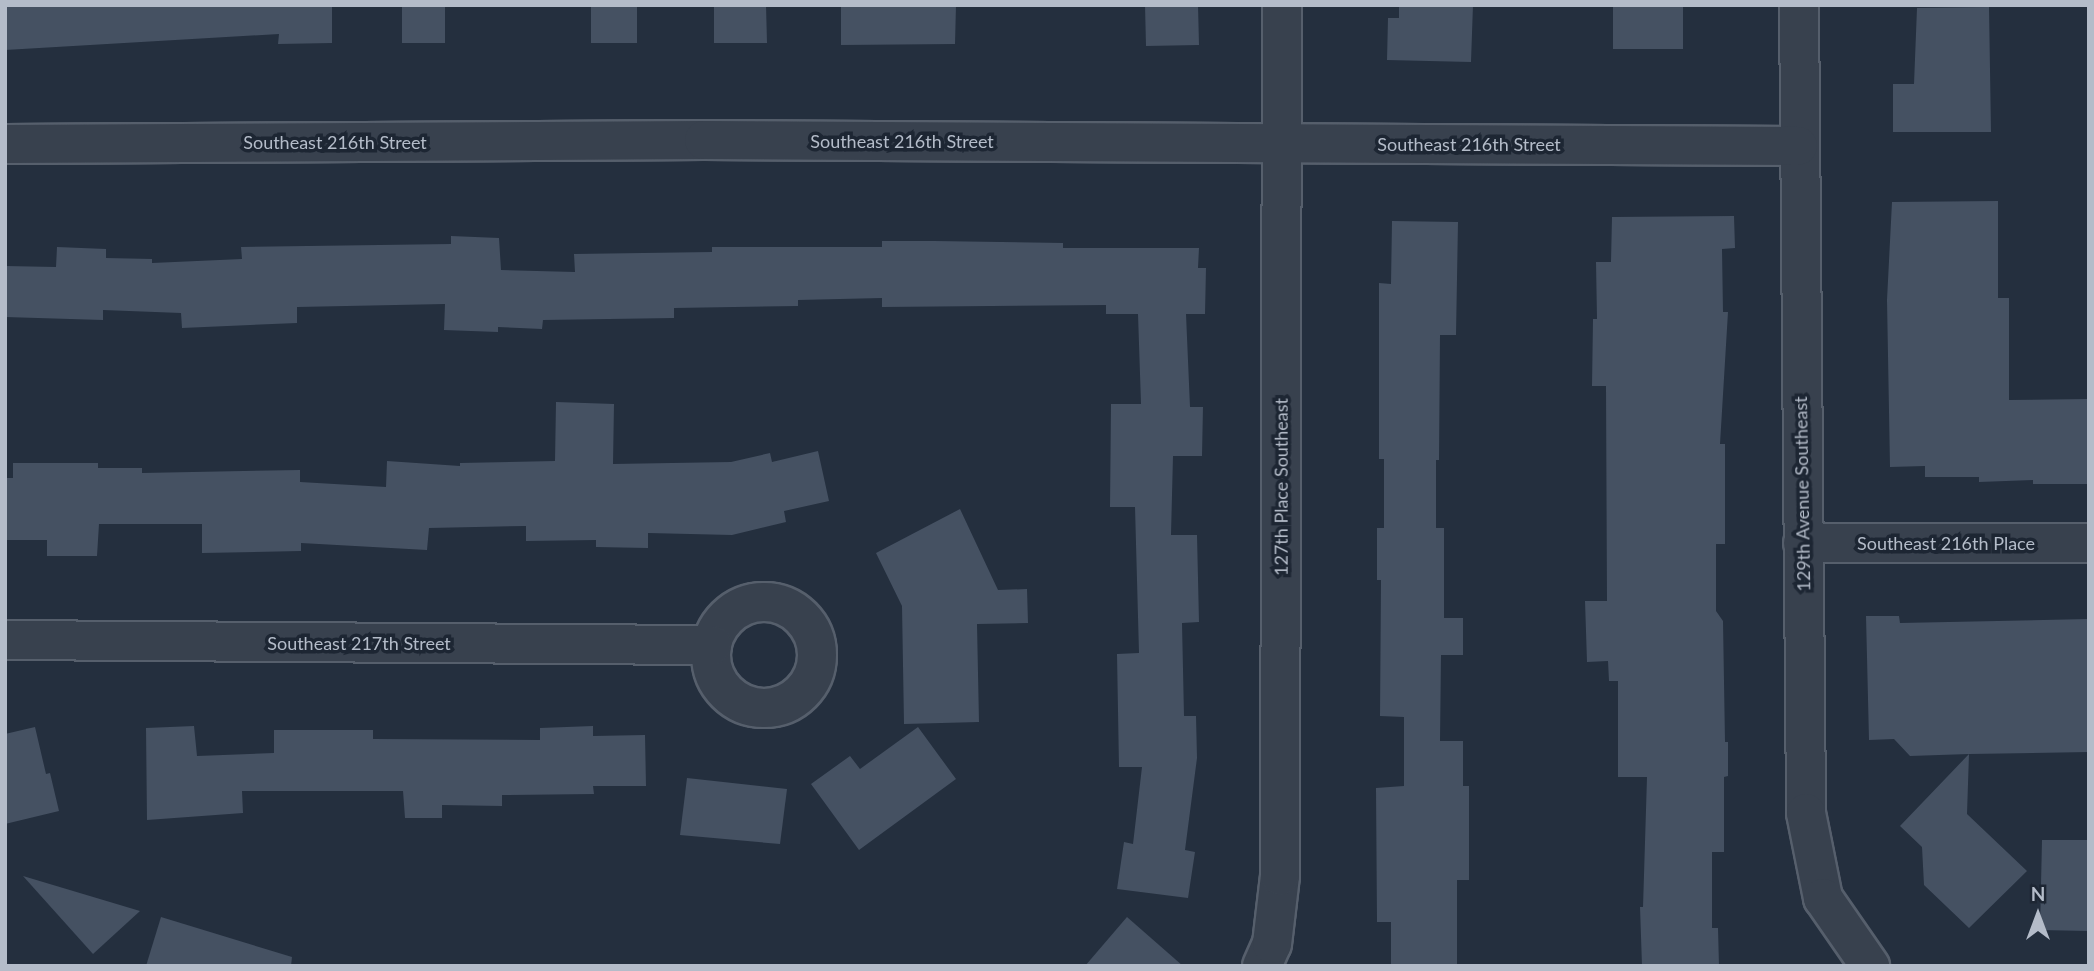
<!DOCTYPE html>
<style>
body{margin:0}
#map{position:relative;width:2094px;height:971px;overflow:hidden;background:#242f3e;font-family:Lato,sans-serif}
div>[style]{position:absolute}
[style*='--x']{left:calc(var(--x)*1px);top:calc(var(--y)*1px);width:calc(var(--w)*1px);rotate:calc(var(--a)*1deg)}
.building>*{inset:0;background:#455162}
.roads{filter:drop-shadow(2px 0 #565f6c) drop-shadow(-2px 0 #565f6c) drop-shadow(0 2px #565f6c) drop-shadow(0 -2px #565f6c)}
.minor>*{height:38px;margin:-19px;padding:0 19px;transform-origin:19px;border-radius:19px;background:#38414e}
.minor>.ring{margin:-19px;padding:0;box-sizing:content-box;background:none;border:38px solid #38414e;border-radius:50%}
span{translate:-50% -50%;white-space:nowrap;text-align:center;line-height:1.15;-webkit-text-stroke:7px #1d2633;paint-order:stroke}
.street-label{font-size:18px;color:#b4bcc9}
.frame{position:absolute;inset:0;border:7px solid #b4bcc9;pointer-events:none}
.north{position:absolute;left:2003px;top:880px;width:70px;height:70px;-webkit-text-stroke:5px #1d2633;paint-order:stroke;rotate:0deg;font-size:19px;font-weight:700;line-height:28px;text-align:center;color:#b4bcc9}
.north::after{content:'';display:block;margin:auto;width:24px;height:32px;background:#b4bcc9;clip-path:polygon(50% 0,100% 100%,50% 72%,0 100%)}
</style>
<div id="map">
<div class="building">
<div style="clip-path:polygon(5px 5px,332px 5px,332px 43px,278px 44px,279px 34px,5px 50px)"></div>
<div style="clip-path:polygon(402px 5px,445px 5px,445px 43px,402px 43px)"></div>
<div style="clip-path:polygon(591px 5px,637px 5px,637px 43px,591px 43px)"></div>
<div style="clip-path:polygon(714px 5px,766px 5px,767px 43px,714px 43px)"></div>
<div style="clip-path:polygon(841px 5px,956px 5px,955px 44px,841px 45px)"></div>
<div style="clip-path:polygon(1145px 5px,1198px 5px,1199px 45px,1146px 46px)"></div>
<div style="clip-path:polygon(1399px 5px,1473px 5px,1471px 62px,1387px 60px,1388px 18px,1399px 18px)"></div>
<div style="clip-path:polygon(1613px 5px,1683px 5px,1683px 49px,1613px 49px)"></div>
<div style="clip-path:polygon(1989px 7px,1991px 132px,1893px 132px,1893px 84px,1914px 84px,1917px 8px)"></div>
<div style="clip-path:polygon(1998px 201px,1998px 298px,2009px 298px,2009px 400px,2089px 399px,2089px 484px,2033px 484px,2033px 480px,1979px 482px,1979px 477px,1925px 477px,1925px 466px,1890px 467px,1887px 300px,1892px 202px)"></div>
<div style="clip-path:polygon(1734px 216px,1735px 248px,1722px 249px,1723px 312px,1728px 312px,1720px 444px,1725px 444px,1725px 544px,1716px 544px,1716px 611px,1723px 621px,1725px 742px,1728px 742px,1728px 776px,1724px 777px,1724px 852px,1712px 852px,1712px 928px,1718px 928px,1719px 966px,1642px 966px,1640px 907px,1643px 907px,1647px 777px,1618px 777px,1618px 681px,1609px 681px,1608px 661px,1587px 662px,1585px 601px,1607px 601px,1606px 386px,1592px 386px,1593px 319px,1597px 319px,1596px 262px,1611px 262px,1612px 217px)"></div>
<div style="clip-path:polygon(1392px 221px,1458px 222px,1456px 335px,1440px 335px,1439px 460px,1436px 460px,1436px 528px,1444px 528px,1444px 618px,1463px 618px,1463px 655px,1441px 655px,1440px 741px,1463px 741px,1463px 786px,1469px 786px,1469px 880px,1457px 880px,1457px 966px,1391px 966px,1391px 922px,1377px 922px,1376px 788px,1404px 786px,1404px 717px,1380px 716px,1381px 580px,1377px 580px,1377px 528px,1384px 528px,1384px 459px,1379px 459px,1379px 283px,1391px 284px)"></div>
<div style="clip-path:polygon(451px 236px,499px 238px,501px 270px,575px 272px,574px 254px,712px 252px,712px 247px,882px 247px,882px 241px,934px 241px,1063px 243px,1063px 248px,1199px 248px,1198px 268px,1206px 268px,1205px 314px,1186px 314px,1190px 407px,1203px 407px,1202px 456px,1173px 456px,1171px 535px,1197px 535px,1199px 622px,1182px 623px,1184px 716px,1196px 716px,1197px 758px,1185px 850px,1195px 852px,1188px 898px,1117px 889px,1124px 842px,1133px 844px,1142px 767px,1119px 767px,1117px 654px,1139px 653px,1135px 507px,1110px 507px,1111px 404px,1141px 404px,1138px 314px,1106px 314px,1106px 305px,882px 307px,882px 298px,798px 300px,798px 306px,674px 308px,674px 318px,543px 320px,542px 329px,498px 327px,498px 332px,444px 330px,445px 304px,297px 307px,297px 323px,182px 328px,181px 313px,103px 310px,103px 320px,5px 317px,5px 266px,56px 267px,57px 247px,106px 249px,106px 258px,152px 259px,152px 263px,242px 259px,241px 247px,451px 244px)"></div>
<div style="clip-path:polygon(556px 402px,614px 404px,613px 464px,731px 462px,770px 453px,772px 462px,818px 451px,829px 501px,784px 511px,786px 522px,732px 535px,648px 533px,648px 548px,596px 547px,596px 540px,526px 541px,526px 526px,429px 528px,427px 550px,301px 543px,301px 551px,202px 553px,202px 524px,99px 524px,97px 556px,47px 556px,47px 540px,5px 540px,5px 478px,13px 478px,13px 463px,98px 463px,98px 468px,142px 468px,142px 473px,300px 470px,300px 482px,386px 487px,387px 461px,460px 466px,460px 463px,555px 461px)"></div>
<div style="clip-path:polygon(960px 509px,998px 590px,1027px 589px,1028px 623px,977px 624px,979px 722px,904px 724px,902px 606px,876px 553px)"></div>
<div style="clip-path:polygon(1866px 616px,1899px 616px,1900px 623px,2088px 619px,2089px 752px,1969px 754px,1967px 814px,2027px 871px,1969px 928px,1924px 885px,1922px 847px,1900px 826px,1969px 754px,1910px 756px,1894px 739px,1869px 740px)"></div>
<div style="clip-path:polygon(194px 726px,197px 756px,274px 753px,274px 730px,373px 730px,373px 739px,540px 740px,540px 728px,593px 726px,593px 736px,645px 735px,646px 786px,593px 786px,594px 794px,502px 795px,502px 806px,442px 805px,442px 818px,405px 818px,403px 791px,242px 791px,243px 813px,147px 820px,146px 728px)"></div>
<div style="clip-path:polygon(35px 727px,46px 774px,50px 773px,59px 811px,5px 824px,5px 734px)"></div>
<div style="clip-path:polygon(918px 727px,956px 779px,859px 850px,811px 784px,850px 756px,860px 769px)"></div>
<div style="clip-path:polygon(687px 778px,787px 789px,780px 844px,680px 835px)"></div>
<div style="clip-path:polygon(2042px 840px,2089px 840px,2089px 931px,2040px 930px)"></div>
<div style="clip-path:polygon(23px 876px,140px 911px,93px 954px)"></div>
<div style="clip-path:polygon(161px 917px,292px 957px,291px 966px,146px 966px)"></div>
<div style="clip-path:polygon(1127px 917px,1183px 966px,1085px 966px)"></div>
</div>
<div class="roads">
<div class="minor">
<div style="--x:1799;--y:5;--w:808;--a:89.5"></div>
<div style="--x:1806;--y:813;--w:87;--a:78.7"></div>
<div style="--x:1823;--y:898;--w:83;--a:55.3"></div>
<div style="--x:5;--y:144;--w:699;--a:-0.33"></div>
<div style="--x:704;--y:140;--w:1094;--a:0.31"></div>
<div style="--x:1803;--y:543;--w:286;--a:0"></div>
<div class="ring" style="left:711px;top:602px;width:68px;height:68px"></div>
<div style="--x:5;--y:640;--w:707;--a:0.41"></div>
<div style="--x:1262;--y:966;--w:24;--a:-66"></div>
<div style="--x:1272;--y:944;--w:68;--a:-83.3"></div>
<div style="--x:1280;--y:876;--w:871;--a:-89.87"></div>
</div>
</div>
<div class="street-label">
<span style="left:902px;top:141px">Southeast 216th Street</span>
<span style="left:335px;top:142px">Southeast 216th Street</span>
<span style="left:1469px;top:144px">Southeast 216th Street</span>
<span style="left:1281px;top:487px;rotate:-90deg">127th Place Southeast</span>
<span style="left:1802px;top:494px;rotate:-91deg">129th Avenue Southeast</span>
<span style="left:1946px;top:543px">Southeast 216th Place</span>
<span style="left:359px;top:643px">Southeast 217th Street</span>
</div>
<div class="frame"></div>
<div class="north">N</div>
</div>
